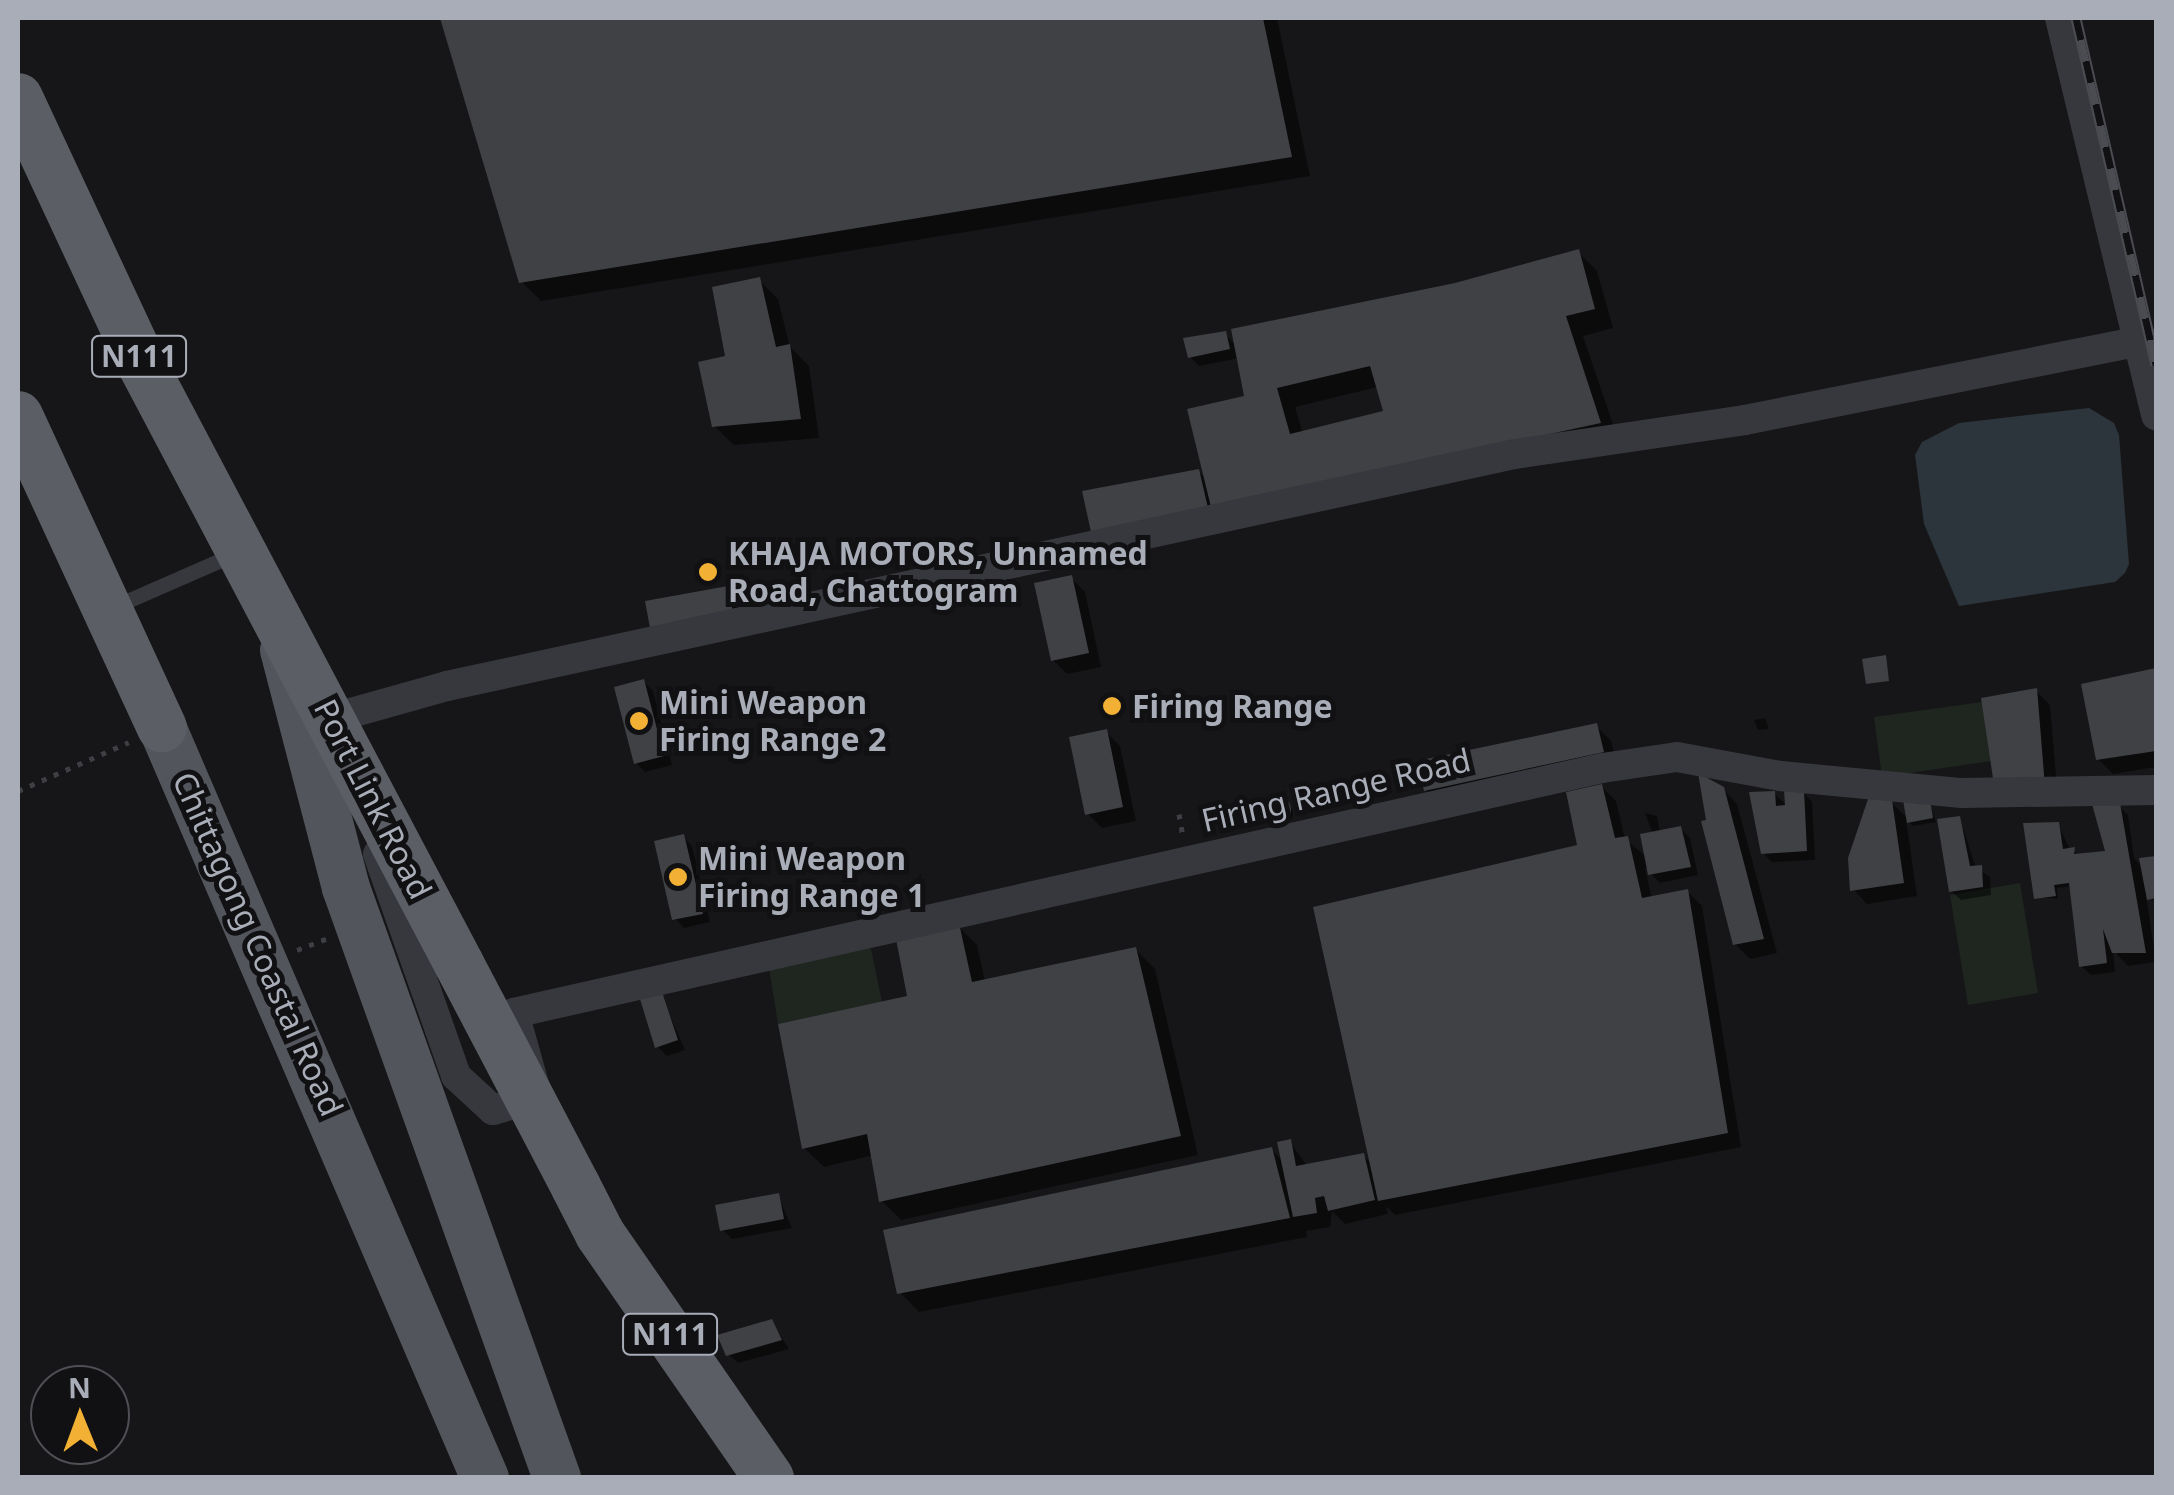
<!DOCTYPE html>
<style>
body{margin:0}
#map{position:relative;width:2174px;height:1495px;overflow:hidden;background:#161618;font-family:"Noto Sans",sans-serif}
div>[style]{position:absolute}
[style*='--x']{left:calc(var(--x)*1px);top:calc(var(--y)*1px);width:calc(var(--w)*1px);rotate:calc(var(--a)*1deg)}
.green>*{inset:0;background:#1e261f}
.water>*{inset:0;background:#2c353c}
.shadow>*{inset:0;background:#0007}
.round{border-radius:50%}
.building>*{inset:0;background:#404145}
.path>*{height:5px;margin-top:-2.5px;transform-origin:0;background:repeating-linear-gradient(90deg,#3d3f44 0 5px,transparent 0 13px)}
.service>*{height:15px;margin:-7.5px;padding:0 7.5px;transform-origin:7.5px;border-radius:7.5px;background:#37383d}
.minor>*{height:30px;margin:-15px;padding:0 15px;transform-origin:15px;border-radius:15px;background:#37383d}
.primary>*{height:48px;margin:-24px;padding:0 24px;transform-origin:24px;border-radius:24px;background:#53555c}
.trunk>*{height:50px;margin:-25px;padding:0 25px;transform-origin:25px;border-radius:25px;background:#5b5e65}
.rail>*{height:11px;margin-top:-5.5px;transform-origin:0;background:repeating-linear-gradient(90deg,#111113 0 22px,#4a4c52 0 44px);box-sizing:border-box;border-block:2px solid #4a4c52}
.trunk-bridge>*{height:50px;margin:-25px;padding:0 25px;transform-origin:25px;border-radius:25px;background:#5b5e65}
.dots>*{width:28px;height:28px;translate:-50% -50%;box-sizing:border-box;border:5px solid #111113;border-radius:50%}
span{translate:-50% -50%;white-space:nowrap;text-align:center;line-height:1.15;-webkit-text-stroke:10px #111113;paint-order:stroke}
.shield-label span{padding:2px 8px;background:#111113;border:2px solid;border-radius:8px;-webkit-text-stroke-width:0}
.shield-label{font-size:30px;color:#a8adb8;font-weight:700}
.poi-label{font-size:32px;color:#a8adb8;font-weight:700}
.left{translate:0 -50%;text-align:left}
.street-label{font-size:32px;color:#a8adb8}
.frame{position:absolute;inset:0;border:20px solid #a8adb8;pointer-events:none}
.north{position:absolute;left:30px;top:1365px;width:100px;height:100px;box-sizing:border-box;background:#111113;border:2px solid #4d4f55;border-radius:50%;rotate:359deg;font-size:28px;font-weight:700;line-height:40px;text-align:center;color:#a8adb8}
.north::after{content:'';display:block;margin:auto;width:35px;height:45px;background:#f2b134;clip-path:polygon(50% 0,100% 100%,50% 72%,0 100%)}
</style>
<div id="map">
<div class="green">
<div style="clip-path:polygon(1982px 702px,1991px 761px,1882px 777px,1874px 717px)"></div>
<div style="clip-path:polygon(2020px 883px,2038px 993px,1968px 1005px,1950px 895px)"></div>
<div style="clip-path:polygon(870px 944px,882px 1002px,778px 1024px,769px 968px)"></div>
</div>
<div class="water">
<div style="clip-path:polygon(2089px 408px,2114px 423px,2119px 435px,2129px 564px,2125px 573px,2115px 582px,1959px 606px,1924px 524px,1915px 455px,1922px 442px,1959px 423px)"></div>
</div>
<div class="shadow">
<div style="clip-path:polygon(443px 18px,1277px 18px,1310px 176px,541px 301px,521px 281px)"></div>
<div style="clip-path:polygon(evenodd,1578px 252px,1597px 271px,1613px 328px,1583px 336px,1619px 442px,1108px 545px,1198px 471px,1207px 480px,1247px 398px,1239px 358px,1199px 366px,1190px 357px,1225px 334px,1237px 346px,1578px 252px,1378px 387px,1386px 413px,1303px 434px,1295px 407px,1378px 387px)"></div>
<div style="clip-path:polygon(759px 280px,778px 299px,790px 347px,809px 366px,819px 438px,734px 445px,714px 426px,728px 358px)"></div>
<div style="clip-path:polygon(1071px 578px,1085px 592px,1101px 667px,1067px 674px,1053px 660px)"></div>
<div style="clip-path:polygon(727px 589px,737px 598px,741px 622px,661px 636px)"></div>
<div style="clip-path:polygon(2156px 670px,2156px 767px,2113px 774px,2098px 759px,2084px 686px)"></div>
<div style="clip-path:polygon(644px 682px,653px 691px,672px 765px,645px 772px,636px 763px)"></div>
<div style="clip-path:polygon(2036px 691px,2050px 705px,2058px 800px,2011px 798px)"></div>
<div style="clip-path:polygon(1765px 718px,1769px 729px,1758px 730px,1754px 720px)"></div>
<div style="clip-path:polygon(1596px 726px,1611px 741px,1617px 766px,1440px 805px,1426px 790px)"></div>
<div style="clip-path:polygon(1106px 732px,1120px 746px,1136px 821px,1102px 828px,1088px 814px)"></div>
<div style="clip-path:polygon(1601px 786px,1616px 801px,1625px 839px,1648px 858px,1653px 834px,1645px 813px,1657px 816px,1660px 832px,1681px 829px,1690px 838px,1698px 875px,1660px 883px,1645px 868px,1652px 899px,1687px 891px,1702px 906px,1741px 1147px,1395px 1215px,1386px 1206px,1388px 1214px,1345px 1224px,1332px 1211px,1330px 1227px,1306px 1231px,1307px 1237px,919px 1312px,900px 1292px,1272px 1150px,1284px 1162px,1290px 1142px,1307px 1166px,1363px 1155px,1373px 1165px,1580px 847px)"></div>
<div style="clip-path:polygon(1723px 789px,1737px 804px,1777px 953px,1750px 959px,1735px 944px)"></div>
<div style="clip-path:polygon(1803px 792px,1812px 802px,1815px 860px,1772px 862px,1763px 853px,1774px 793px,1788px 807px)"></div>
<div class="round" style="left:1269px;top:801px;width:24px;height:24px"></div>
<div style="clip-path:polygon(1891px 802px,1909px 820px,1929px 802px,1936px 822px,1913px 826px,1906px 819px,1917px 896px,1867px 904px,1853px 889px)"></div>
<div style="clip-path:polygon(2119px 806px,2128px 815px,2134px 858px,2143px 868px,2142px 860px,2156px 858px,2156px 902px,2146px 895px,2156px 962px,2128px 966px,2113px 950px,2115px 972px,2091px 975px,2081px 966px,2072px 886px,2057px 888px,2058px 899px,2036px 897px,2058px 824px,2070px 850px,2081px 856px,2108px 853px)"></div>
<div style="clip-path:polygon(1960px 819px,1976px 868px,1990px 877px,1991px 895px,1961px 900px,1951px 891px)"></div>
<div style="clip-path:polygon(683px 837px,692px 846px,710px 922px,684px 928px,675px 918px)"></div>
<div style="clip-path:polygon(958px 926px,977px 945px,985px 981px,1136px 950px,1155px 969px,1198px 1155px,901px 1220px,882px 1201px,874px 1155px,824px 1167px,804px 1148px)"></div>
<div style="clip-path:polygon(661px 995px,685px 1050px,667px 1056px,657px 1046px)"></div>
<div style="clip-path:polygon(778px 1196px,792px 1228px,732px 1239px,723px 1230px)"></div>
<div style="clip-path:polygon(772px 1322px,789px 1349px,738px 1363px,728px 1354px)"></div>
</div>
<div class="building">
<div style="clip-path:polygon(440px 18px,1263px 18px,1292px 157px,519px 283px)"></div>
<div style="clip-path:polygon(evenodd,1579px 249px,1595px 309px,1566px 316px,1601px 423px,1211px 507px,1187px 409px,1244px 396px,1231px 329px,1455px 283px,1579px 249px,1370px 366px,1383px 411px,1290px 434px,1277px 388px,1370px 366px)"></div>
<div style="clip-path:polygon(760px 277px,776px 347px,790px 344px,801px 419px,712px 427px,698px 362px,725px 356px,712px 287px)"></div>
<div style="clip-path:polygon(1226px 331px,1230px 349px,1188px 358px,1183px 338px)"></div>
<div style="clip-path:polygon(1199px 469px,1208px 508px,1091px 532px,1082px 491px)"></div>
<div style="clip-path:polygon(1072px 575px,1089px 653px,1051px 661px,1034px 583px)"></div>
<div style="clip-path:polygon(728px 586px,733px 613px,650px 628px,645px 601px)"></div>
<div style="clip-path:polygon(1886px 655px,1889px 681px,1866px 684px,1862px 659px)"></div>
<div style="clip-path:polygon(2156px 668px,2156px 751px,2096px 760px,2081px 684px)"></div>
<div style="clip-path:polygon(644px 679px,664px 756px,634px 764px,614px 687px)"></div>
<div style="clip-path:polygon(2037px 688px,2045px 787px,1994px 785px,1981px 698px)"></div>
<div style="clip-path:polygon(1597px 723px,1604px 752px,1424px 791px,1417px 761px)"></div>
<div style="clip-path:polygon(1107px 729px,1123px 807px,1085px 815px,1069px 737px)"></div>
<div style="clip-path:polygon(1698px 773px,1724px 787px,1764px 939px,1733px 945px,1701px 821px,1706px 820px)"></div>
<div style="clip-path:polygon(1602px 784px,1615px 838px,1628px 836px,1642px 898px,1688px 889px,1728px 1133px,1378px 1201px,1313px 907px,1577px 845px,1566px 792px)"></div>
<div style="clip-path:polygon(1804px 790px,1807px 851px,1761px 854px,1749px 792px,1775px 791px,1776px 806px,1785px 805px,1784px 791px)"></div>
<div class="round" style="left:1265px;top:797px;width:26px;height:26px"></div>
<div style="clip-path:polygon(1868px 799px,1892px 800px,1904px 883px,1850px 891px,1848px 858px)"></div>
<div style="clip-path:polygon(1903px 800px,1930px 800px,1933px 818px,1907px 823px)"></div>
<div style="clip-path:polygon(2120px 803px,2146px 953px,2112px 953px,2103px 929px,2107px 963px,2079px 967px,2069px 883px,2054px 885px,2056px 896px,2034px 899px,2023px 823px,2059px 822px,2063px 849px,2075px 847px,2074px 854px,2105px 851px,2092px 804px)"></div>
<div style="clip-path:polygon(1960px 816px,1970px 866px,1982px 865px,1983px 887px,1949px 892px,1937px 819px)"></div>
<div style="clip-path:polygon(1681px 826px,1691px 867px,1648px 875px,1640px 834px)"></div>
<div style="clip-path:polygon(684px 834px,703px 914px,672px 920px,654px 841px)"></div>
<div style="clip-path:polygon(2156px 856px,2156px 898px,2147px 900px,2139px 858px)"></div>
<div style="clip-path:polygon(959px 923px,972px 982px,1136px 947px,1181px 1136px,879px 1202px,867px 1134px,802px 1149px,778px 1024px,907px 996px,896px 939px)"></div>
<div style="clip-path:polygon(662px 992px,678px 1040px,655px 1048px,640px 999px)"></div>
<div style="clip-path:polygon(1291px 1139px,1296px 1166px,1364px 1153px,1375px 1200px,1328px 1211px,1324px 1196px,1315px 1198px,1317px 1213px,1293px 1217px,1277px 1142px)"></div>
<div style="clip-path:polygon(1272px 1147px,1290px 1218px,897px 1294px,883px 1230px)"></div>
<div style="clip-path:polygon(779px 1193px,784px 1219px,720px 1231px,715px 1205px)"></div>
<div style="clip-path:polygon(772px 1319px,782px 1340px,726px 1356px,717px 1335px)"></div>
</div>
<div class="path">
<div style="--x:18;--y:791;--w:121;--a:-23.8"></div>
<div style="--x:1179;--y:814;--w:22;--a:80"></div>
<div style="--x:297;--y:950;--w:33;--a:-21"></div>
</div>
<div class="service">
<div style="--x:111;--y:608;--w:137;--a:-23.6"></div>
</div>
<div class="minor">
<div style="--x:2060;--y:18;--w:409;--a:76.4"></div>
<div style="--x:333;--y:718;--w:118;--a:-15.7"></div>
<div style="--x:447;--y:686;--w:1093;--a:-12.26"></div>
<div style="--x:1515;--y:454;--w:232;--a:-8.4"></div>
<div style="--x:1745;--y:420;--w:392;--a:-11.3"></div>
<div style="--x:2129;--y:343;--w:27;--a:2"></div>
<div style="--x:378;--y:854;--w:235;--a:70.6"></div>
<div style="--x:456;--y:1076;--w:50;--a:42.6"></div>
<div style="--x:493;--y:1110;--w:29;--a:-16"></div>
<div style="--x:521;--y:1102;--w:20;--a:-45"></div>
<div style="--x:535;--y:1088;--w:78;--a:-105.6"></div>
<div style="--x:514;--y:1013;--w:1115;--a:-12.69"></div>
<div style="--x:1602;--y:768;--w:76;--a:-8.3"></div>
<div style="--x:1677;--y:757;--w:106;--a:10.4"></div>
<div style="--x:1781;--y:776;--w:182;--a:5.4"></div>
<div style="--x:1962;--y:793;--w:194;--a:-0.9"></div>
</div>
<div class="primary">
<div style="--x:284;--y:650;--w:246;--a:75.4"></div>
<div style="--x:346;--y:888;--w:627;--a:70.32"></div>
<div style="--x:162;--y:727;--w:818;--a:66.73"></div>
</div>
<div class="trunk">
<div style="--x:18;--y:98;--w:289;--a:65"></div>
<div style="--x:140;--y:360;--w:683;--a:62.16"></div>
<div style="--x:18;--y:416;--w:343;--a:65.2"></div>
<div style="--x:576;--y:1187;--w:53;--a:62.9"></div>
<div style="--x:600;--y:1234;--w:297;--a:55.3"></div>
</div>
<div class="rail">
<div style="--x:2076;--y:18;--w:356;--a:77"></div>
</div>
<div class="trunk-bridge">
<div style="--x:459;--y:964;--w:252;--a:62.3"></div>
</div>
<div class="dots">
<div style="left:708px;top:572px;background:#f2b134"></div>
<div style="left:1112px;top:706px;background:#f2b134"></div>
<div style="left:639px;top:721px;background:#f2b134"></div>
<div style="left:678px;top:877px;background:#f2b134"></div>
</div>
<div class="shield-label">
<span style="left:139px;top:356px">N111</span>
<span style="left:670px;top:1334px">N111</span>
</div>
<div class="poi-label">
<span class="left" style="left:728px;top:572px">KHAJA MOTORS, Unnamed<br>Road, Chattogram</span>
<span class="left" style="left:659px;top:721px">Mini Weapon<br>Firing Range 2</span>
<span class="left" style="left:1132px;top:706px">Firing Range</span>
<span class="left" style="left:698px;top:877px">Mini Weapon<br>Firing Range 1</span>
</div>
<div class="street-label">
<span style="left:1336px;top:790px;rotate:-13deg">Firing Range Road</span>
<span style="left:373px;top:799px;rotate:63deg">Port Link Road</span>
<span style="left:258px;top:944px;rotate:66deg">Chittagong Coastal Road</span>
</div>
<div class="frame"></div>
<div class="north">N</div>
</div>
